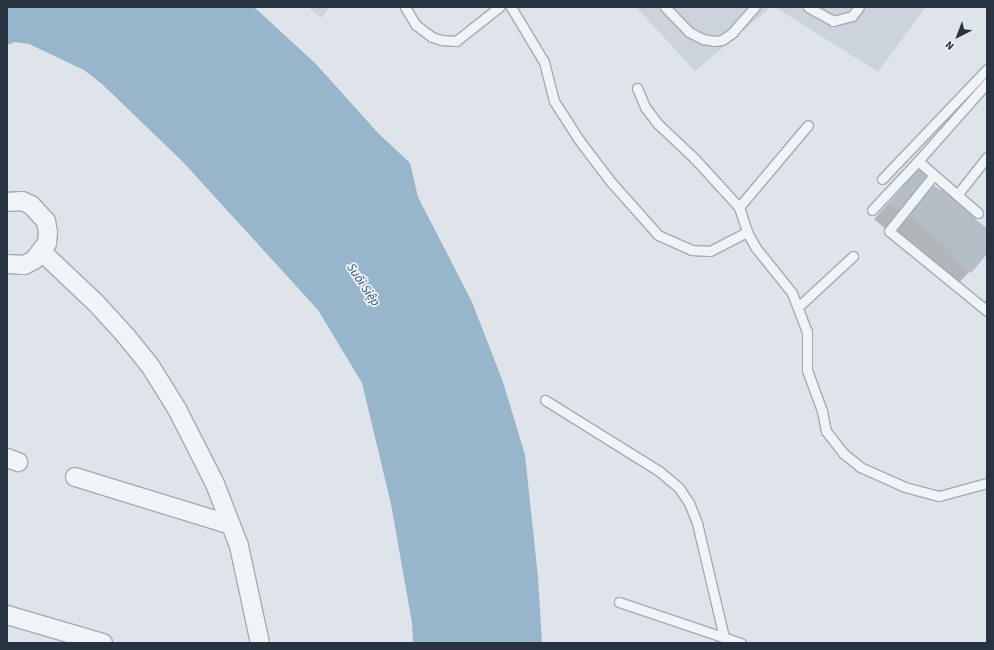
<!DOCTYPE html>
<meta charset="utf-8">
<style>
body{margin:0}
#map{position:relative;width:994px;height:650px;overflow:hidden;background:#dee4e9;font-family:"Source Sans 3",sans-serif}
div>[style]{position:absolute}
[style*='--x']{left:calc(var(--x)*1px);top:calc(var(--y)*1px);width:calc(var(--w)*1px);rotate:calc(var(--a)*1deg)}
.built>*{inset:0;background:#ccd3db}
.water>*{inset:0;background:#97b6cb}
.shadow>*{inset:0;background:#0003}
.building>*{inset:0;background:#b5bdc6}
.roads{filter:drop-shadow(1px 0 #a3abb3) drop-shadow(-1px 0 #a3abb3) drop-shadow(0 1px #a3abb3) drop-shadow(0 -1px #a3abb3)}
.lane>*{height:9px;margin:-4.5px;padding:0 4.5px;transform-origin:4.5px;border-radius:4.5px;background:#f1f4f7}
.street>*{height:18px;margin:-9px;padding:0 9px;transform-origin:9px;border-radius:9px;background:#f1f4f7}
span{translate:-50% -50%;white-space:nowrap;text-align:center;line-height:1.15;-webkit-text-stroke:3.5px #eef2f6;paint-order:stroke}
.water-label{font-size:13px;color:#2f5776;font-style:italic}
.frame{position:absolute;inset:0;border:8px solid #273340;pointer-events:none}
.north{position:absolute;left:938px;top:16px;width:40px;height:40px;-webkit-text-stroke:3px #eef2f6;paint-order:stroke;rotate:222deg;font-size:11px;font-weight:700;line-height:16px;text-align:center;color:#273340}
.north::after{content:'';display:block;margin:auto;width:14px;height:18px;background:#273340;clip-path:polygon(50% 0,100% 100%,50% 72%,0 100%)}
</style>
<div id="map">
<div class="built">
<div style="clip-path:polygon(308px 7px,330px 7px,321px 18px)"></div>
<div style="clip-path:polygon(636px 7px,771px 7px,695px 71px)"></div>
<div style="clip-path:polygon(775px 7px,926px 7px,878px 72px)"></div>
</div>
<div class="water">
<div style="clip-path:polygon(7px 7px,254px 7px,316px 64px,378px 133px,410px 163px,418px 197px,472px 302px,503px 382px,525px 455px,538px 577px,542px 643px,413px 643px,412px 623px,391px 504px,362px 383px,318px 310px,183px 162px,102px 84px,84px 70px,29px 44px,15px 42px,7px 45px)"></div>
</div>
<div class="shadow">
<div style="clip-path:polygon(919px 170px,931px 184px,984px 228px,987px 226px,987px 253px,954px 288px,874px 219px)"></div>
<div style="clip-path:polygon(987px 299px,987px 310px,982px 305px)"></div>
</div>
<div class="building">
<div style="clip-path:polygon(919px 168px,934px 181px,932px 184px,940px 190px,943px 186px,978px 216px,975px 219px,985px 227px,987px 224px,987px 254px,971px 273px,951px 256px,954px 253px,911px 216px,909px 220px,889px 203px)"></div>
</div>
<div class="roads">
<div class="lane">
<div style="--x:405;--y:7;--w:21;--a:59"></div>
<div style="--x:416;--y:25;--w:20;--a:37"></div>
<div style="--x:432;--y:37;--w:9;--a:18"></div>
<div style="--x:441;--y:40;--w:15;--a:4"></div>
<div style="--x:456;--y:41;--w:55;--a:-38.3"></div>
<div style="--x:511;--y:7;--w:64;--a:59"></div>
<div style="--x:544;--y:62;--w:40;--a:75.6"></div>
<div style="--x:554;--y:101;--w:46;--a:57.3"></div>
<div style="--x:579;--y:140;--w:53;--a:52.7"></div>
<div style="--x:611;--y:182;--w:71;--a:48.4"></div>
<div style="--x:658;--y:235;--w:36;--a:24"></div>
<div style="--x:691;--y:250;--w:19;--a:3"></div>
<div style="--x:710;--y:251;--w:42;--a:-27.2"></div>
<div style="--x:665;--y:7;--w:35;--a:46"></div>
<div style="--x:689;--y:32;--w:16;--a:27"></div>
<div style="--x:703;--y:39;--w:11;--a:10"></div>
<div style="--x:714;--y:41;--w:8;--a:-7"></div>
<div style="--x:722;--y:40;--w:12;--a:-35"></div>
<div style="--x:732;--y:33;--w:35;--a:-49"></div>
<div style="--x:808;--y:7;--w:29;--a:29"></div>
<div style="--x:833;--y:21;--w:20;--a:-15"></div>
<div style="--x:852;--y:16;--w:11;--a:-52"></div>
<div style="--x:637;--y:88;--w:21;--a:67"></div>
<div style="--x:645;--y:107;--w:21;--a:53"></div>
<div style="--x:658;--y:124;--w:51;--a:43.4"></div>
<div style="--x:695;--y:159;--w:65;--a:47.5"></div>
<div style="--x:739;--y:207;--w:26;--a:72"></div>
<div style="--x:747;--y:232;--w:18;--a:61"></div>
<div style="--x:756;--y:248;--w:58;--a:51.3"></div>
<div style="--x:792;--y:293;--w:42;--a:69"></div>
<div style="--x:807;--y:332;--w:38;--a:90"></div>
<div style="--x:807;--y:370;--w:44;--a:69.9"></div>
<div style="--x:822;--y:411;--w:20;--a:79"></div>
<div style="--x:826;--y:431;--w:28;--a:52"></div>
<div style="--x:843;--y:453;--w:22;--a:39"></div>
<div style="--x:860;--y:467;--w:49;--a:24"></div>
<div style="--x:905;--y:487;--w:35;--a:15"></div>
<div style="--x:939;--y:496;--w:50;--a:-15.2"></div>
<div style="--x:933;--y:176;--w:70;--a:128.7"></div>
<div style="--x:889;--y:231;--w:127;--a:39.2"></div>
<div style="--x:882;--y:179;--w:152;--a:-46.3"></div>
<div style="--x:957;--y:195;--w:48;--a:-51.7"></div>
<div style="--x:739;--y:207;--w:107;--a:-49.9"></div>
<div style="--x:872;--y:210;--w:67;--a:-46.8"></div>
<div style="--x:978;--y:213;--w:79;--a:-139.1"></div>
<div style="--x:918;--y:161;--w:104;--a:-48.5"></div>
<div style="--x:798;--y:307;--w:75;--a:-42.8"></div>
<div style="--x:545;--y:400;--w:134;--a:31.9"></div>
<div style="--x:659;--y:471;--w:26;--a:40"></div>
<div style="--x:679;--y:488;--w:18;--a:56"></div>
<div style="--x:689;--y:503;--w:22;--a:68"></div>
<div style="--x:697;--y:523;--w:117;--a:76.7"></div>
<div style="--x:619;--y:602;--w:129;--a:18.6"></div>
</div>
<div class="street">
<div style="--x:7;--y:202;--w:15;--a:-4"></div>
<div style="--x:22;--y:201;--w:10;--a:24"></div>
<div style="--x:31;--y:205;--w:22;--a:47"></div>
<div style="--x:46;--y:221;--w:11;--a:80"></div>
<div style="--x:48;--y:232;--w:11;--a:95"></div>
<div style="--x:47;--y:243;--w:21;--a:127"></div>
<div style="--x:34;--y:260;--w:11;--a:153"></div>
<div style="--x:24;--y:265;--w:17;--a:-177"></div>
<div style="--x:42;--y:252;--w:74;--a:43.4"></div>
<div style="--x:96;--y:303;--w:45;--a:47.7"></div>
<div style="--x:126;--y:336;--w:36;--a:51"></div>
<div style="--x:149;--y:364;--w:53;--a:58.1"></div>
<div style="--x:177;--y:409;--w:84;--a:63.1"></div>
<div style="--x:215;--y:484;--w:66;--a:68.8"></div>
<div style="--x:239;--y:546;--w:99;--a:77.8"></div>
<div style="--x:7;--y:458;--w:12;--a:20"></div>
<div style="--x:75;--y:477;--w:163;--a:17.1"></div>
<div style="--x:7;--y:615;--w:100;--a:16.3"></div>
</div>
</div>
<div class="water-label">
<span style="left:363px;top:285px;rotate:56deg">Suối Siệp</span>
</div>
<div class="frame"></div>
<div class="north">N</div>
</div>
